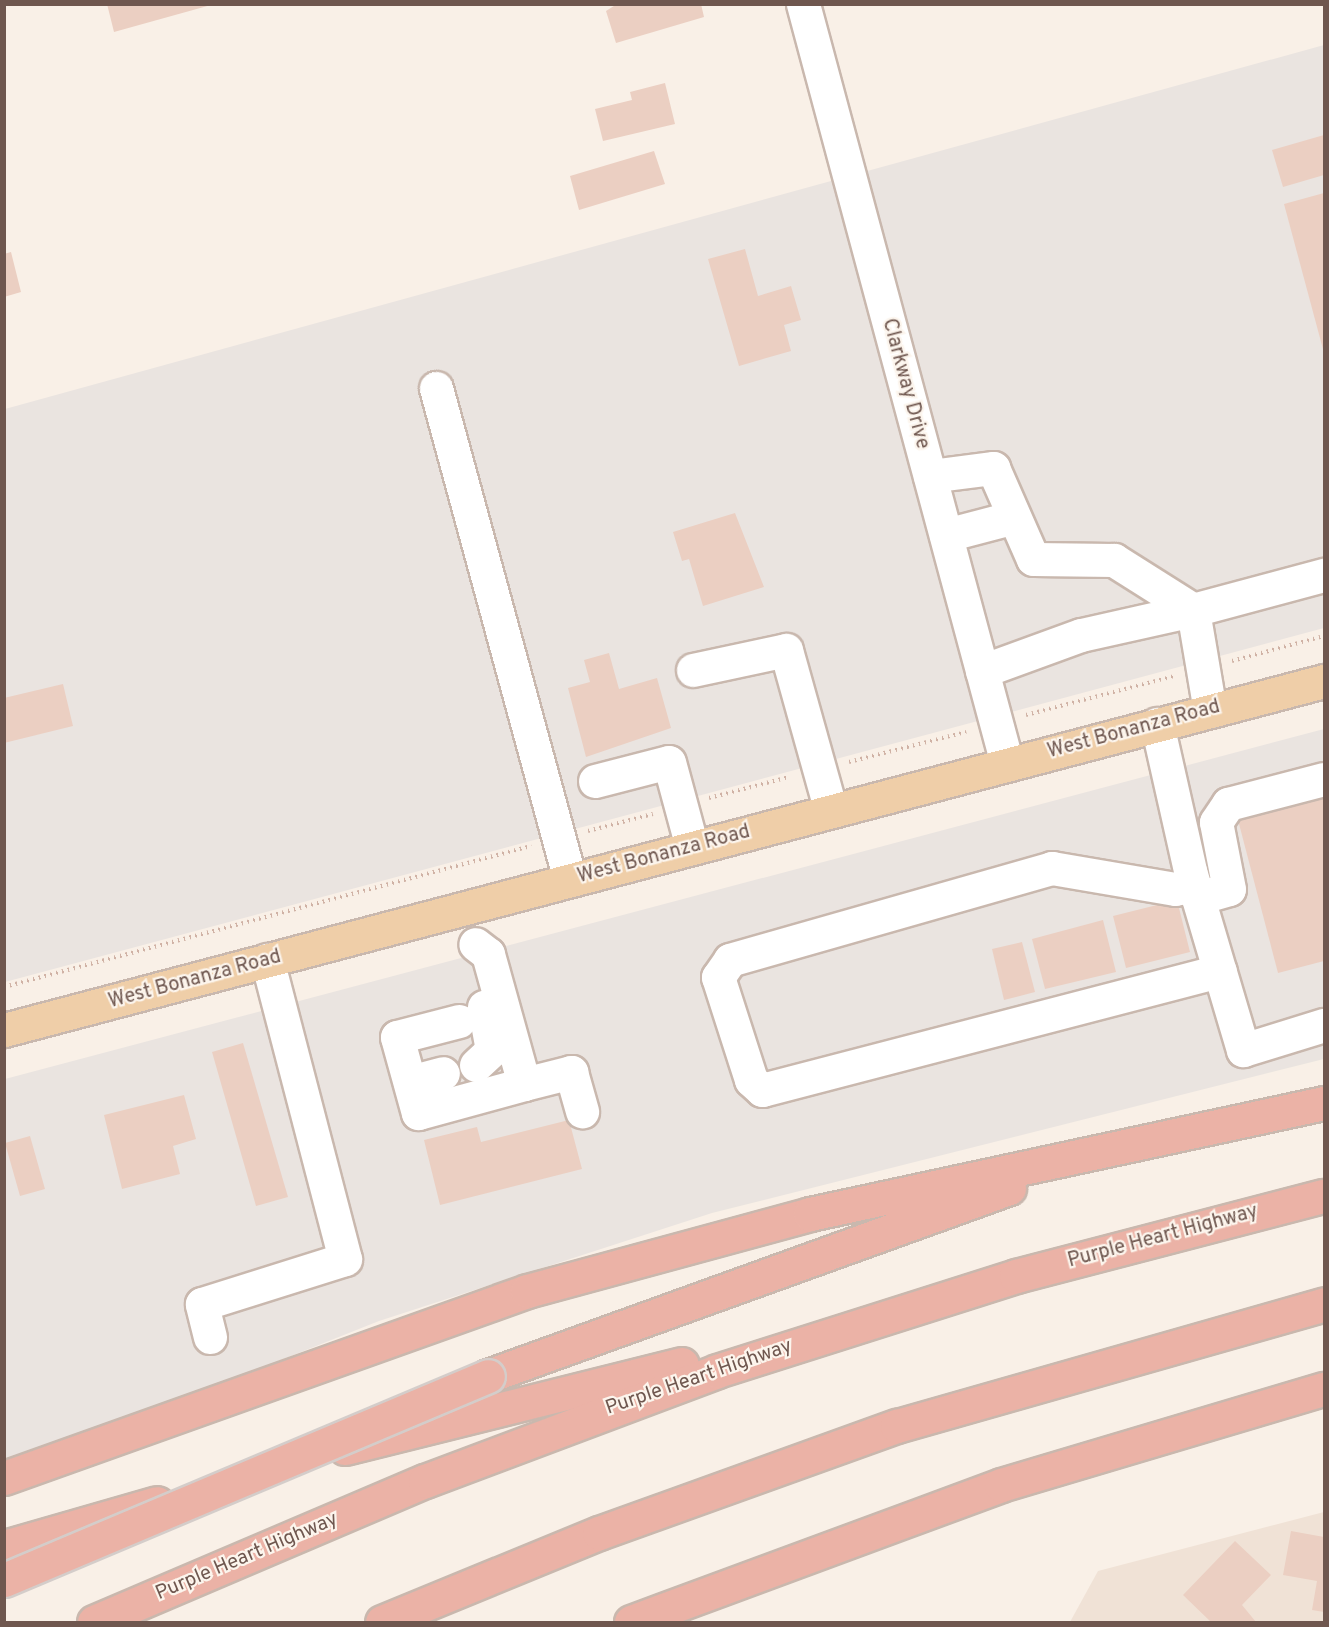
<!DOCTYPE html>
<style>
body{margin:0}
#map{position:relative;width:1329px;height:1627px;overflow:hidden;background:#f9f0e7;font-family:Overpass,sans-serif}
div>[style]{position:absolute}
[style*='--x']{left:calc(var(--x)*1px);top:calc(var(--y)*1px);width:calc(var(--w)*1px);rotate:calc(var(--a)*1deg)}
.residential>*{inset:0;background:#f0e2d6}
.industrial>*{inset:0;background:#eae4e0}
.building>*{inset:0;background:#ebcfc2}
.path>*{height:4px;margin-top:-2px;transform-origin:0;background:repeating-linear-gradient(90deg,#d0b2a5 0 1.5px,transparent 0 6px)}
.roads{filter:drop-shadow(2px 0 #c9b8ae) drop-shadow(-2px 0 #c9b8ae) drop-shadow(0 2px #c9b8ae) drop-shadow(0 -2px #c9b8ae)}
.minor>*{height:33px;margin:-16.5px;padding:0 16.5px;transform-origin:16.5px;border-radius:16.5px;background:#fff}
.major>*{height:33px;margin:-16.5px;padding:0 16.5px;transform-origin:16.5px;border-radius:16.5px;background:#efcea8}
.highway>*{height:33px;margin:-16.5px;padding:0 16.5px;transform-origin:16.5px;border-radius:16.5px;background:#ebb2a6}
.bridges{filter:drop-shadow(2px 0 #d4cdca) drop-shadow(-2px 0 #d4cdca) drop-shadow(0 2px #d4cdca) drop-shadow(0 -2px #d4cdca)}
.highway-bridge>*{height:33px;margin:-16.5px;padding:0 16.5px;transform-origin:16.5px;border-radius:16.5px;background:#ebb2a6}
span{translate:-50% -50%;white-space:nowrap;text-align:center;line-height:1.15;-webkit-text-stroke:4.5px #fcf5ed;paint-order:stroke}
.street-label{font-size:20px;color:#6f574f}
.frame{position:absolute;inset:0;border:6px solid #6f574f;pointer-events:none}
</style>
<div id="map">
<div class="residential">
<div style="clip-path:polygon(1324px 1512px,1324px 1622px,1070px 1622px,1098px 1571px)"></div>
</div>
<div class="industrial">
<div style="clip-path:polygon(1324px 45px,1324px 628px,5px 982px,5px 409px)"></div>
<div style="clip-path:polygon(1324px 729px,1324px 1059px,712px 1213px,379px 1321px,5px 1470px,5px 1079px)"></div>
</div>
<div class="building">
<div style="clip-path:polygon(107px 4px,211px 4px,211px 5px,114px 32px)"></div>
<div style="clip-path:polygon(617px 4px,701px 4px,704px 17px,616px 43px,606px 11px)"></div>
<div style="clip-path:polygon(665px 83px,675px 124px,603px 141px,595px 109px,632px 100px,630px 92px)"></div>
<div style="clip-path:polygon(1324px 135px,1324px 175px,1283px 187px,1272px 150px)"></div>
<div style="clip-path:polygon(654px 151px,665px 184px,579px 210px,570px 176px)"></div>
<div style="clip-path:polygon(1324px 193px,1324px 353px,1284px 204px)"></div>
<div style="clip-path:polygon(745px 249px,758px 296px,791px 286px,801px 320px,784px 325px,791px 351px,739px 366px,708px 259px)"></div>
<div style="clip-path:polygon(11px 252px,21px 292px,4px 297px,4px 254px)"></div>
<div style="clip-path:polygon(735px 513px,764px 587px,703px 606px,689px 559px,682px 561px,673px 532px)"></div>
<div style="clip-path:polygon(609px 653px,619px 689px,657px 678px,671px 728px,586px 757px,568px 688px,590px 682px,584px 660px)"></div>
<div style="clip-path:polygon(63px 684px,73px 726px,4px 743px,4px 698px)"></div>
<div style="clip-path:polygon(1324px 797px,1324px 961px,1278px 973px,1238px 820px)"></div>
<div style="clip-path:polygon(1177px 900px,1190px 952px,1126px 968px,1113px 916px)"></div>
<div style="clip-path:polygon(1103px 920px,1116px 972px,1045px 989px,1032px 939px)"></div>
<div style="clip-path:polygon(1022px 942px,1035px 992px,1004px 1000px,992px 949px)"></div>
<div style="clip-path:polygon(243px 1043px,288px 1197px,256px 1206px,212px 1052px)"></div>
<div style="clip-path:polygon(184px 1095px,196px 1139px,173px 1146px,180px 1174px,122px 1189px,104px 1115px)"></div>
<div style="clip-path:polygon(569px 1120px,582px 1169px,440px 1205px,424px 1140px,477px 1127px,481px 1142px)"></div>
<div style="clip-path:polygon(30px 1136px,45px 1189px,20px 1196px,5px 1143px)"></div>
<div style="clip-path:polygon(1291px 1531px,1324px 1537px,1324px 1612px,1312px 1610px,1317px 1581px,1283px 1575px)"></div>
<div style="clip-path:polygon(1235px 1541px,1271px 1575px,1242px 1605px,1256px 1622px,1211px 1622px,1183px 1595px)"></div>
</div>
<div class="path">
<div style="--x:1232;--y:661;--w:95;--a:-15.2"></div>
<div style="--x:1026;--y:715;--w:154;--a:-14.7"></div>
<div style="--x:849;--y:762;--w:121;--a:-14.4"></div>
<div style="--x:709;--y:798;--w:83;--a:-14.7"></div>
<div style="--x:588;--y:831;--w:67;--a:-14.7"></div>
<div style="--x:4;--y:987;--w:546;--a:-14.98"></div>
</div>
<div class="roads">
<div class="minor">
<div style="--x:803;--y:4;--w:787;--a:74.97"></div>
<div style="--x:436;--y:388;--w:510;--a:74.76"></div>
<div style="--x:930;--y:476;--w:64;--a:-7.2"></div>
<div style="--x:993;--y:468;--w:99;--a:66.3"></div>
<div style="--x:1033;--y:559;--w:81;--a:0.7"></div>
<div style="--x:1114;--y:560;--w:93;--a:32.3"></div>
<div style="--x:946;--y:535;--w:67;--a:-14.7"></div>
<div style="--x:693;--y:670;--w:95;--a:-12.1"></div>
<div style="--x:786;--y:650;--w:167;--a:74.4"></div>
<div style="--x:982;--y:671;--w:105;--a:-20"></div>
<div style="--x:1081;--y:635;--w:115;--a:-12.6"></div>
<div style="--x:1210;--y:711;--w:102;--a:-99.6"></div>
<div style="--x:1193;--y:610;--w:136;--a:-15"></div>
<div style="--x:1157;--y:724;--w:151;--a:77.3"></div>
<div style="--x:1190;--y:871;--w:187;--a:73.5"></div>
<div style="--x:1243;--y:1050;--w:85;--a:-17.2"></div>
<div style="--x:595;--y:781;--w:76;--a:-14.4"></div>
<div style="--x:669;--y:762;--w:88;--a:74.9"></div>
<div style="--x:1194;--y:885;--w:19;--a:168"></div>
<div style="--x:1175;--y:889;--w:125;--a:-170.3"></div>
<div style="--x:1052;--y:868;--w:335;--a:164.1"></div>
<div style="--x:730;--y:960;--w:21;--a:125"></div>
<div style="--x:718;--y:977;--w:108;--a:72.2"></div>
<div style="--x:751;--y:1080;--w:15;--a:42"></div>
<div style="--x:762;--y:1090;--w:473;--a:-14.6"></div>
<div style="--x:1198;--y:898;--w:32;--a:-16"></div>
<div style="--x:1229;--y:889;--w:68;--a:-101"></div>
<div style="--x:1216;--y:822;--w:22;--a:-56"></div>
<div style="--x:1228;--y:804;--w:99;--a:-14.6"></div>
<div style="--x:459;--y:1021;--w:64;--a:165.5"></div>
<div style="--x:397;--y:1037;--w:79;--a:74.6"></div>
<div style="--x:418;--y:1113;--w:110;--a:-15.3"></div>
<div style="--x:524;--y:1084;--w:135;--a:-105.5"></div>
<div style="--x:488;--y:954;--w:16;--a:-142"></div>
<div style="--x:476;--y:1065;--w:22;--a:-43"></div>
<div style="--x:492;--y:1050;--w:44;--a:-100.5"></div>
<div style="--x:410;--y:1082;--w:34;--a:-15"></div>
<div style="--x:524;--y:1084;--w:49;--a:-14.3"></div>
<div style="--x:571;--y:1072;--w:41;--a:74.2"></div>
<div style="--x:210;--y:1337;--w:34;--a:-104"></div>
<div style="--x:202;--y:1304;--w:150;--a:-17.5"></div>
<div style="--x:345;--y:1259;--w:309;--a:-104.6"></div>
</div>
<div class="major">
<div style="--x:4;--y:1030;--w:1365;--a:-14.81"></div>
</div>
<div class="highway">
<div style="--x:488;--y:1376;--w:554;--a:-19.84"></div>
<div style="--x:345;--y:1448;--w:347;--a:-14"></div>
<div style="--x:4;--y:1478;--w:555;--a:-19.67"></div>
<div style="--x:527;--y:1291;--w:293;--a:-15.2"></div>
<div style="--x:810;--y:1214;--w:526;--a:-12.19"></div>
<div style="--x:4;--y:1547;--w:159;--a:-16"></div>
<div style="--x:94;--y:1622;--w:360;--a:-23.1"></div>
<div style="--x:425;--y:1481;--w:312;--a:-20.6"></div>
<div style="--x:717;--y:1371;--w:314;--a:-17.6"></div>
<div style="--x:1016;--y:1276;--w:318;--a:-14.6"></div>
<div style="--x:382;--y:1622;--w:235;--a:-22.3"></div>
<div style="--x:599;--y:1533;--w:317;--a:-19.8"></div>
<div style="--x:897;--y:1426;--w:444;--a:-15.9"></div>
<div style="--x:631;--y:1622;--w:395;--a:-20.3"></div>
<div style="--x:1001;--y:1485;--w:337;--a:-16.6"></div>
</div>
</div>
<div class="bridges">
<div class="highway-bridge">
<div style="--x:4;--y:1580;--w:525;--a:-22.85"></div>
</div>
</div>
<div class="street-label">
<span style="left:905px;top:384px;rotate:75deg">Clarkway Drive</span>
<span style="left:1134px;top:730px;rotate:-15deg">West Bonanza Road</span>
<span style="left:664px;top:855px;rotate:-15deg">West Bonanza Road</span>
<span style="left:195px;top:980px;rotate:-15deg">West Bonanza Road</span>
<span style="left:1163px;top:1237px;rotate:-15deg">Purple Heart Highway</span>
<span style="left:699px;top:1378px;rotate:-19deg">Purple Heart Highway</span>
<span style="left:247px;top:1557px;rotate:-23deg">Purple Heart Highway</span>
</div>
<div class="frame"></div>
</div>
